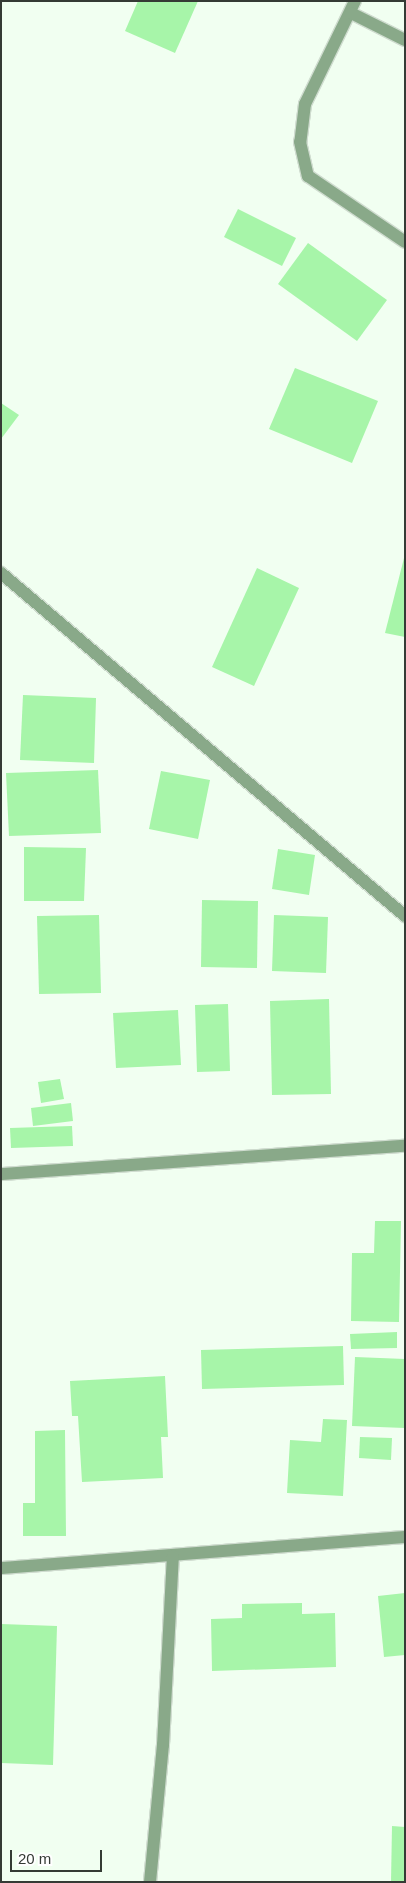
<!DOCTYPE html>
<style>
body{margin:0}
#map{position:relative;width:406px;height:1883px;overflow:hidden;background:#f1fff1;font-family:Helvetica,sans-serif}
div>[style]{position:absolute}
[style*='--x']{left:calc(var(--x)*1px);top:calc(var(--y)*1px);width:calc(var(--w)*1px);rotate:calc(var(--a)*1deg)}
.building>*{inset:0;background:#a7f5a9}
.roads{filter:drop-shadow(1px 0 #cfdccf) drop-shadow(-1px 0 #cfdccf) drop-shadow(0 1px #cfdccf) drop-shadow(0 -1px #cfdccf)}
.street>*{height:12px;margin:-6px;padding:0 6px;transform-origin:6px;border-radius:6px;background:#89a989}
span{translate:-50% -50%;white-space:nowrap;text-align:center;line-height:1.15;-webkit-text-stroke:4px #fff;paint-order:stroke}
.frame{position:absolute;inset:0;border:2px solid #353b35;pointer-events:none}
.scale{position:absolute;left:10px;top:1850px;width:92px;height:22px;box-sizing:border-box;border:2px solid #353b35;border-top:0;padding-left:6px;font-size:15px;line-height:18px;white-space:nowrap;color:#353b35;-webkit-text-stroke:4px #fff;paint-order:stroke}
</style>
<div id="map">
<div class="building">
<div style="clip-path:polygon(138px 1px,198px 1px,175px 53px,125px 31px)"></div>
<div style="clip-path:polygon(238px 209px,296px 238px,282px 266px,224px 237px)"></div>
<div style="clip-path:polygon(308px 243px,387px 300px,357px 341px,278px 284px)"></div>
<div style="clip-path:polygon(295px 368px,378px 401px,352px 463px,269px 429px)"></div>
<div style="clip-path:polygon(1px 403px,19px 415px,1px 439px)"></div>
<div style="clip-path:polygon(404px 558px,405px 558px,405px 637px,385px 633px)"></div>
<div style="clip-path:polygon(257px 568px,299px 588px,254px 686px,212px 667px)"></div>
<div style="clip-path:polygon(23px 695px,96px 698px,94px 763px,20px 760px)"></div>
<div style="clip-path:polygon(98px 770px,101px 833px,9px 836px,6px 773px)"></div>
<div style="clip-path:polygon(161px 771px,210px 780px,198px 839px,149px 829px)"></div>
<div style="clip-path:polygon(24px 847px,86px 848px,84px 901px,24px 901px)"></div>
<div style="clip-path:polygon(278px 849px,315px 855px,309px 895px,272px 889px)"></div>
<div style="clip-path:polygon(202px 900px,258px 901px,257px 968px,201px 967px)"></div>
<div style="clip-path:polygon(99px 915px,101px 993px,39px 994px,37px 916px)"></div>
<div style="clip-path:polygon(274px 915px,328px 917px,326px 973px,272px 971px)"></div>
<div style="clip-path:polygon(329px 999px,331px 1094px,272px 1095px,270px 1001px)"></div>
<div style="clip-path:polygon(228px 1004px,230px 1071px,197px 1072px,195px 1005px)"></div>
<div style="clip-path:polygon(178px 1010px,181px 1065px,116px 1068px,113px 1013px)"></div>
<div style="clip-path:polygon(60px 1079px,64px 1099px,41px 1103px,38px 1082px)"></div>
<div style="clip-path:polygon(71px 1103px,73px 1121px,33px 1126px,31px 1108px)"></div>
<div style="clip-path:polygon(72px 1126px,73px 1146px,11px 1148px,10px 1128px)"></div>
<div style="clip-path:polygon(375px 1221px,401px 1221px,399px 1322px,351px 1321px,352px 1253px,374px 1253px)"></div>
<div style="clip-path:polygon(397px 1332px,397px 1348px,351px 1349px,350px 1334px)"></div>
<div style="clip-path:polygon(343px 1346px,344px 1385px,202px 1389px,201px 1350px)"></div>
<div style="clip-path:polygon(355px 1357px,405px 1359px,405px 1428px,352px 1426px)"></div>
<div style="clip-path:polygon(165px 1376px,168px 1437px,161px 1437px,163px 1478px,82px 1482px,78px 1416px,72px 1416px,70px 1381px)"></div>
<div style="clip-path:polygon(323px 1419px,347px 1420px,343px 1496px,287px 1493px,290px 1440px,321px 1442px)"></div>
<div style="clip-path:polygon(65px 1430px,66px 1536px,23px 1536px,23px 1503px,35px 1503px,35px 1431px)"></div>
<div style="clip-path:polygon(360px 1437px,392px 1438px,391px 1460px,359px 1458px)"></div>
<div style="clip-path:polygon(405px 1593px,405px 1655px,384px 1657px,378px 1596px)"></div>
<div style="clip-path:polygon(302px 1603px,302px 1614px,335px 1613px,336px 1667px,212px 1671px,211px 1619px,242px 1618px,242px 1604px)"></div>
<div style="clip-path:polygon(1px 1624px,57px 1626px,53px 1765px,1px 1763px)"></div>
<div style="clip-path:polygon(392px 1826px,405px 1827px,405px 1882px,391px 1882px)"></div>
</div>
<div class="roads">
<div class="street">
<div style="--x:355;--y:1;--w:114;--a:115.9"></div>
<div style="--x:305;--y:104;--w:38;--a:97"></div>
<div style="--x:300;--y:142;--w:35;--a:77"></div>
<div style="--x:308;--y:176;--w:117;--a:34.2"></div>
<div style="--x:351;--y:13;--w:60;--a:26.6"></div>
<div style="--x:1;--y:573;--w:530;--a:40.33"></div>
<div style="--x:1;--y:1174;--w:405;--a:-4"></div>
<div style="--x:1;--y:1568;--w:405;--a:-4.4"></div>
<div style="--x:150;--y:1882;--w:138;--a:-84.6"></div>
<div style="--x:163;--y:1745;--w:189;--a:-87"></div>
</div>
</div>
<div class="frame"></div>
<div class="scale">20 m</div>
</div>
